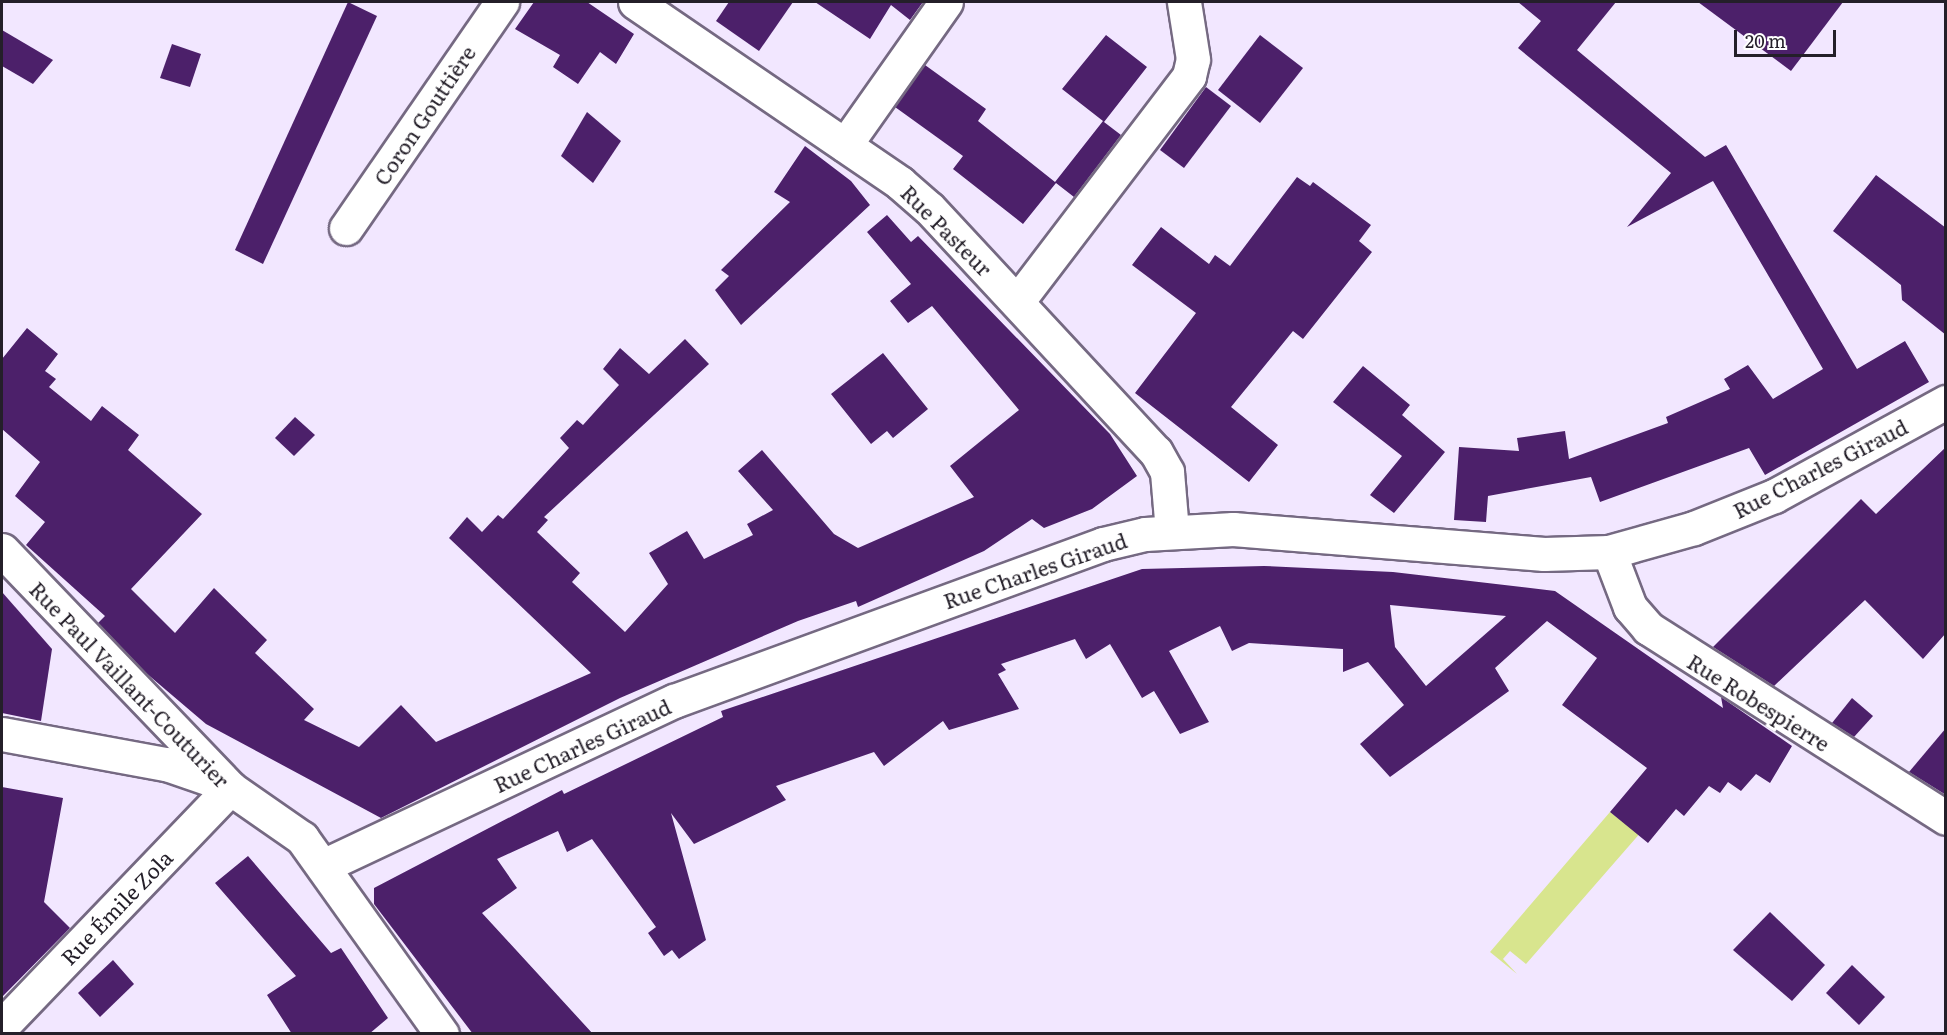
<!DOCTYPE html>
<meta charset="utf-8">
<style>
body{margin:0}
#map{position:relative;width:1947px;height:1035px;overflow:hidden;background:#f2e7ff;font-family:Literata,serif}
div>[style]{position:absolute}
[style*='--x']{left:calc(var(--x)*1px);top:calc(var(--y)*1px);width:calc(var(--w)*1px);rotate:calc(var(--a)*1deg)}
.green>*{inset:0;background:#d8e58e}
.building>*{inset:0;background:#4c206a}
.roads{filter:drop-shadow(2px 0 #756982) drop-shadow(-2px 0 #756982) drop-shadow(0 2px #756982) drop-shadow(0 -2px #756982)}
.minor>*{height:33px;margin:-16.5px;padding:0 16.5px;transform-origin:16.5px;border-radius:16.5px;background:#fff}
.tertiary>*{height:33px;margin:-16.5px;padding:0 16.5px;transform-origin:16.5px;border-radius:16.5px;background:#fff}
span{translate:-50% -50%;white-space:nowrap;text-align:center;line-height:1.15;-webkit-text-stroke:6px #fff;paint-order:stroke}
.street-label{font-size:21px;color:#241f29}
.frame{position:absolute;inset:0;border:3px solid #241f29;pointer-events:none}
.scale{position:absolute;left:1734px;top:30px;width:102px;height:27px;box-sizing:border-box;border:3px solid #241f29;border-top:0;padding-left:8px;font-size:18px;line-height:21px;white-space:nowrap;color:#241f29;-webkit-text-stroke:4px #fff;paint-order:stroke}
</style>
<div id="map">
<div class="green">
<div style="clip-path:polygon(1697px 740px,1683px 784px,1526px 964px,1510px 951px,1503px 959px,1517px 974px,1490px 952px,1610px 812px,1624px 823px)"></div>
</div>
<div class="building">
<div style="clip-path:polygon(348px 2px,377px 16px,263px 264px,235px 250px)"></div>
<div style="clip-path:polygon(534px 2px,587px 2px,634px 34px,616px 64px,600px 52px,578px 84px,553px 67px,560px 55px,515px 29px)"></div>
<div style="clip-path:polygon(729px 2px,793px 2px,759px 51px,716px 21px)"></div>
<div style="clip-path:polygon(815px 2px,923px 2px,910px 20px,891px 5px,870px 39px)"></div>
<div style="clip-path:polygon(1518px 2px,1616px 2px,1577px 50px,1705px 157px,1726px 145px,1857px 369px,1905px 341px,1929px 382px,1765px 475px,1749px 448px,1600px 502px,1591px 477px,1488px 496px,1486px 522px,1454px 520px,1459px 447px,1519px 451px,1517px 438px,1565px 431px,1569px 459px,1668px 423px,1666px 417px,1730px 389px,1724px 379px,1748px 365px,1773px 399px,1823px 369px,1713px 181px,1627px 227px,1671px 173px,1518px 48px,1541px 21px)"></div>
<div style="clip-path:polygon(1698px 2px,1843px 2px,1791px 71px)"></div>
<div style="clip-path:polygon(2px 30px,53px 60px,33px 84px,2px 66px)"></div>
<div style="clip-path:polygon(1106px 35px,1147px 67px,1104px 122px,1121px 135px,1074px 197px,1056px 183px,1023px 224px,953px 169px,963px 156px,895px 107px,925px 65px,986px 109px,978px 121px,1055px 182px,1103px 121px,1062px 89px)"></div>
<div style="clip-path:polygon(1260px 35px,1303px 68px,1260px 123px,1218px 90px)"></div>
<div style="clip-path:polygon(172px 44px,201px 54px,190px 87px,160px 78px)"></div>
<div style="clip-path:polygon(1206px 87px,1231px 106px,1184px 168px,1160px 150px)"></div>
<div style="clip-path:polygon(587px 112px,621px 141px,593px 183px,561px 156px)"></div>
<div style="clip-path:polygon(805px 146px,851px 181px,870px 205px,741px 325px,715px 290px,729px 276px,721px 270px,790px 202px,774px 192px)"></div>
<div style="clip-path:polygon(1876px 175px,1946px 228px,1946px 335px,1902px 300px,1901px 285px,1833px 231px)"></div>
<div style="clip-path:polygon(1297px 177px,1310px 186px,1313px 182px,1371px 225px,1359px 241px,1372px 252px,1303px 339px,1293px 331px,1231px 407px,1278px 445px,1249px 482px,1135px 393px,1196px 313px,1132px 265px,1161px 227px,1209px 264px,1215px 255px,1230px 266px)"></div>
<div style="clip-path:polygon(887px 215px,911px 242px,918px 236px,1110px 434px,1137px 476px,1092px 509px,1044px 528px,1032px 519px,984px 551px,858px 607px,856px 601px,798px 621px,620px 698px,381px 818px,206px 724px,146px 673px,98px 623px,105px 616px,26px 545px,45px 522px,15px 496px,40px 462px,2px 429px,2px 359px,27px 328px,58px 354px,45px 371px,56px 379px,49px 387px,91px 421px,102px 406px,139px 435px,128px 450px,202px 514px,131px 589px,175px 633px,214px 588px,267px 640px,255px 653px,314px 709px,304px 720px,359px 747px,401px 705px,436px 742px,591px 673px,449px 538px,467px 517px,482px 532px,498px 515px,503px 519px,569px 448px,560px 438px,577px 420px,583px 425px,619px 385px,603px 369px,620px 348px,649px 374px,685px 339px,709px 364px,544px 517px,548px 520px,537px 532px,580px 573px,572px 582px,625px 632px,668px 584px,649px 553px,687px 531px,704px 559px,753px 535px,747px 524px,773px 510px,738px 471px,762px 450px,834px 534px,858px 548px,974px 497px,950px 466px,1019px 410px,932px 306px,908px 323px,890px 301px,911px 284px,867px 232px)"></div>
<div style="clip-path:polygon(883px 353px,928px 409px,893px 438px,887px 431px,871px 444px,831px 394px)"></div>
<div style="clip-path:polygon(1363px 366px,1410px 405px,1402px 415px,1445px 452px,1394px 513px,1370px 495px,1402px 456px,1333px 402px)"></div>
<div style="clip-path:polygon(295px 417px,315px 435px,294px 456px,275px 438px)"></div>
<div style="clip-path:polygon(1946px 447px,1946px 633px,1923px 659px,1865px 600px,1774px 686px,1713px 647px,1861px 499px,1876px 514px)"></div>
<div style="clip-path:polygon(evenodd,1264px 566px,1393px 572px,1555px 591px,1723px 708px,1721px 697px,1792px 746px,1770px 783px,1756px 774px,1741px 791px,1728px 782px,1720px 793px,1709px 786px,1684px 816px,1676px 809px,1648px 843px,1610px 812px,1647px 768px,1562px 705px,1597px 658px,1547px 621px,1495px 668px,1509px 691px,1390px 777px,1360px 744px,1404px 705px,1368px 662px,1343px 672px,1343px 649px,1249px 643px,1232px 651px,1220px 626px,1169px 651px,1209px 722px,1180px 734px,1154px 691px,1142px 698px,1110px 644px,1086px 659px,1075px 639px,1001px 664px,1006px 670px,998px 674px,1019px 709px,949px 730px,943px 721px,884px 766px,874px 752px,776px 786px,786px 800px,694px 844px,671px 813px,706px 940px,679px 959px,672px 950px,664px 956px,648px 933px,656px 927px,592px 839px,567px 852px,558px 831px,497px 859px,517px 888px,482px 913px,593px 1034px,473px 1034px,374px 904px,374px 888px,562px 790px,564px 794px,723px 717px,721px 711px,1142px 569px,1264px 566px,1390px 605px,1506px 616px,1426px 686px,1395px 647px,1390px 605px)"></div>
<div style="clip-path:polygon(2px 592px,52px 649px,41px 721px,2px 713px)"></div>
<div style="clip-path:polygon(1852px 698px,1873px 716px,1854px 737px,1832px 723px)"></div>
<div style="clip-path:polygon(1946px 728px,1946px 795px,1909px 772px)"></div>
<div style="clip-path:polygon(2px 787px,63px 798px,44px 902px,70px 928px,2px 997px)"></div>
<div style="clip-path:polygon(248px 856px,331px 953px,341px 948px,388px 1018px,369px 1034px,292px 1034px,267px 995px,296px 976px,215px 883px)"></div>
<div style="clip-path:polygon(1770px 912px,1825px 965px,1792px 1001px,1733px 950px)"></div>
<div style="clip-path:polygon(113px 960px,134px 984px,100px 1017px,78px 993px)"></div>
<div style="clip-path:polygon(1852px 965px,1885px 997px,1859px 1025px,1826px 993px)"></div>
</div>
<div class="roads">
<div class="minor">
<div style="--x:635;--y:2;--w:321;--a:34.3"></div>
<div style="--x:900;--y:183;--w:38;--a:41"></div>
<div style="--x:929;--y:208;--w:333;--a:47.1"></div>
<div style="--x:1156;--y:452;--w:23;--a:61"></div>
<div style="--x:1167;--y:472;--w:59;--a:85.2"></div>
<div style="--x:845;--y:145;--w:175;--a:-54.8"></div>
<div style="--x:346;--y:228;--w:275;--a:-55.4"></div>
<div style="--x:1017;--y:302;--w:284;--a:-52.7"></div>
<div style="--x:1189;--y:76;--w:17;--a:-77"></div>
<div style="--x:1193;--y:59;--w:58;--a:-99"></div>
<div style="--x:1609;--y:552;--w:59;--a:69.1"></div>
<div style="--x:1630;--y:607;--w:28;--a:49"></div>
<div style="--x:1648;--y:628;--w:353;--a:32.5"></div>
<div style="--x:323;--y:866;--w:388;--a:-25.2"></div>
<div style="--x:674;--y:701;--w:457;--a:-20.1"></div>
<div style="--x:1103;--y:544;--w:43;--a:-13.4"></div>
<div style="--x:1145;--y:534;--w:88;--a:-3.3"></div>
<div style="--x:1233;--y:529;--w:312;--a:4.6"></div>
<div style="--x:1544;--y:554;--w:65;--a:-1.8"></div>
<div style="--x:1609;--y:552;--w:88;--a:-15.8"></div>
<div style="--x:1694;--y:528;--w:86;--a:-21.8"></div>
<div style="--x:1774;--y:496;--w:196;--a:-28.7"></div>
<div style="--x:2;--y:1026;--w:330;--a:-46.2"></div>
</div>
<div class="tertiary">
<div style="--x:2;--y:550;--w:330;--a:46.2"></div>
<div style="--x:230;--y:788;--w:88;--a:34.8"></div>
<div style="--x:302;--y:838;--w:241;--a:54.5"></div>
<div style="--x:2;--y:734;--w:167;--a:10.4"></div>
<div style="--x:166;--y:764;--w:56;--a:18.8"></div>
</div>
</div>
<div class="street-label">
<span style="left:424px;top:115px;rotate:-56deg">Coron Gouttière</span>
<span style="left:947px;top:230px;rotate:45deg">Rue Pasteur</span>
<span style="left:1820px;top:468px;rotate:-27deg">Rue Charles Giraud</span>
<span style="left:1035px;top:570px;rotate:-19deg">Rue Charles Giraud</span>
<span style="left:130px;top:684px;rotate:46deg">Rue Paul Vaillant-Couturier</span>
<span style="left:1759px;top:702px;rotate:32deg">Rue Robespierre</span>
<span style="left:582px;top:745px;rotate:-25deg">Rue Charles Giraud</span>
<span style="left:116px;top:907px;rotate:-46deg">Rue Émile Zola</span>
</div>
<div class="frame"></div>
<div class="scale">20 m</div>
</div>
